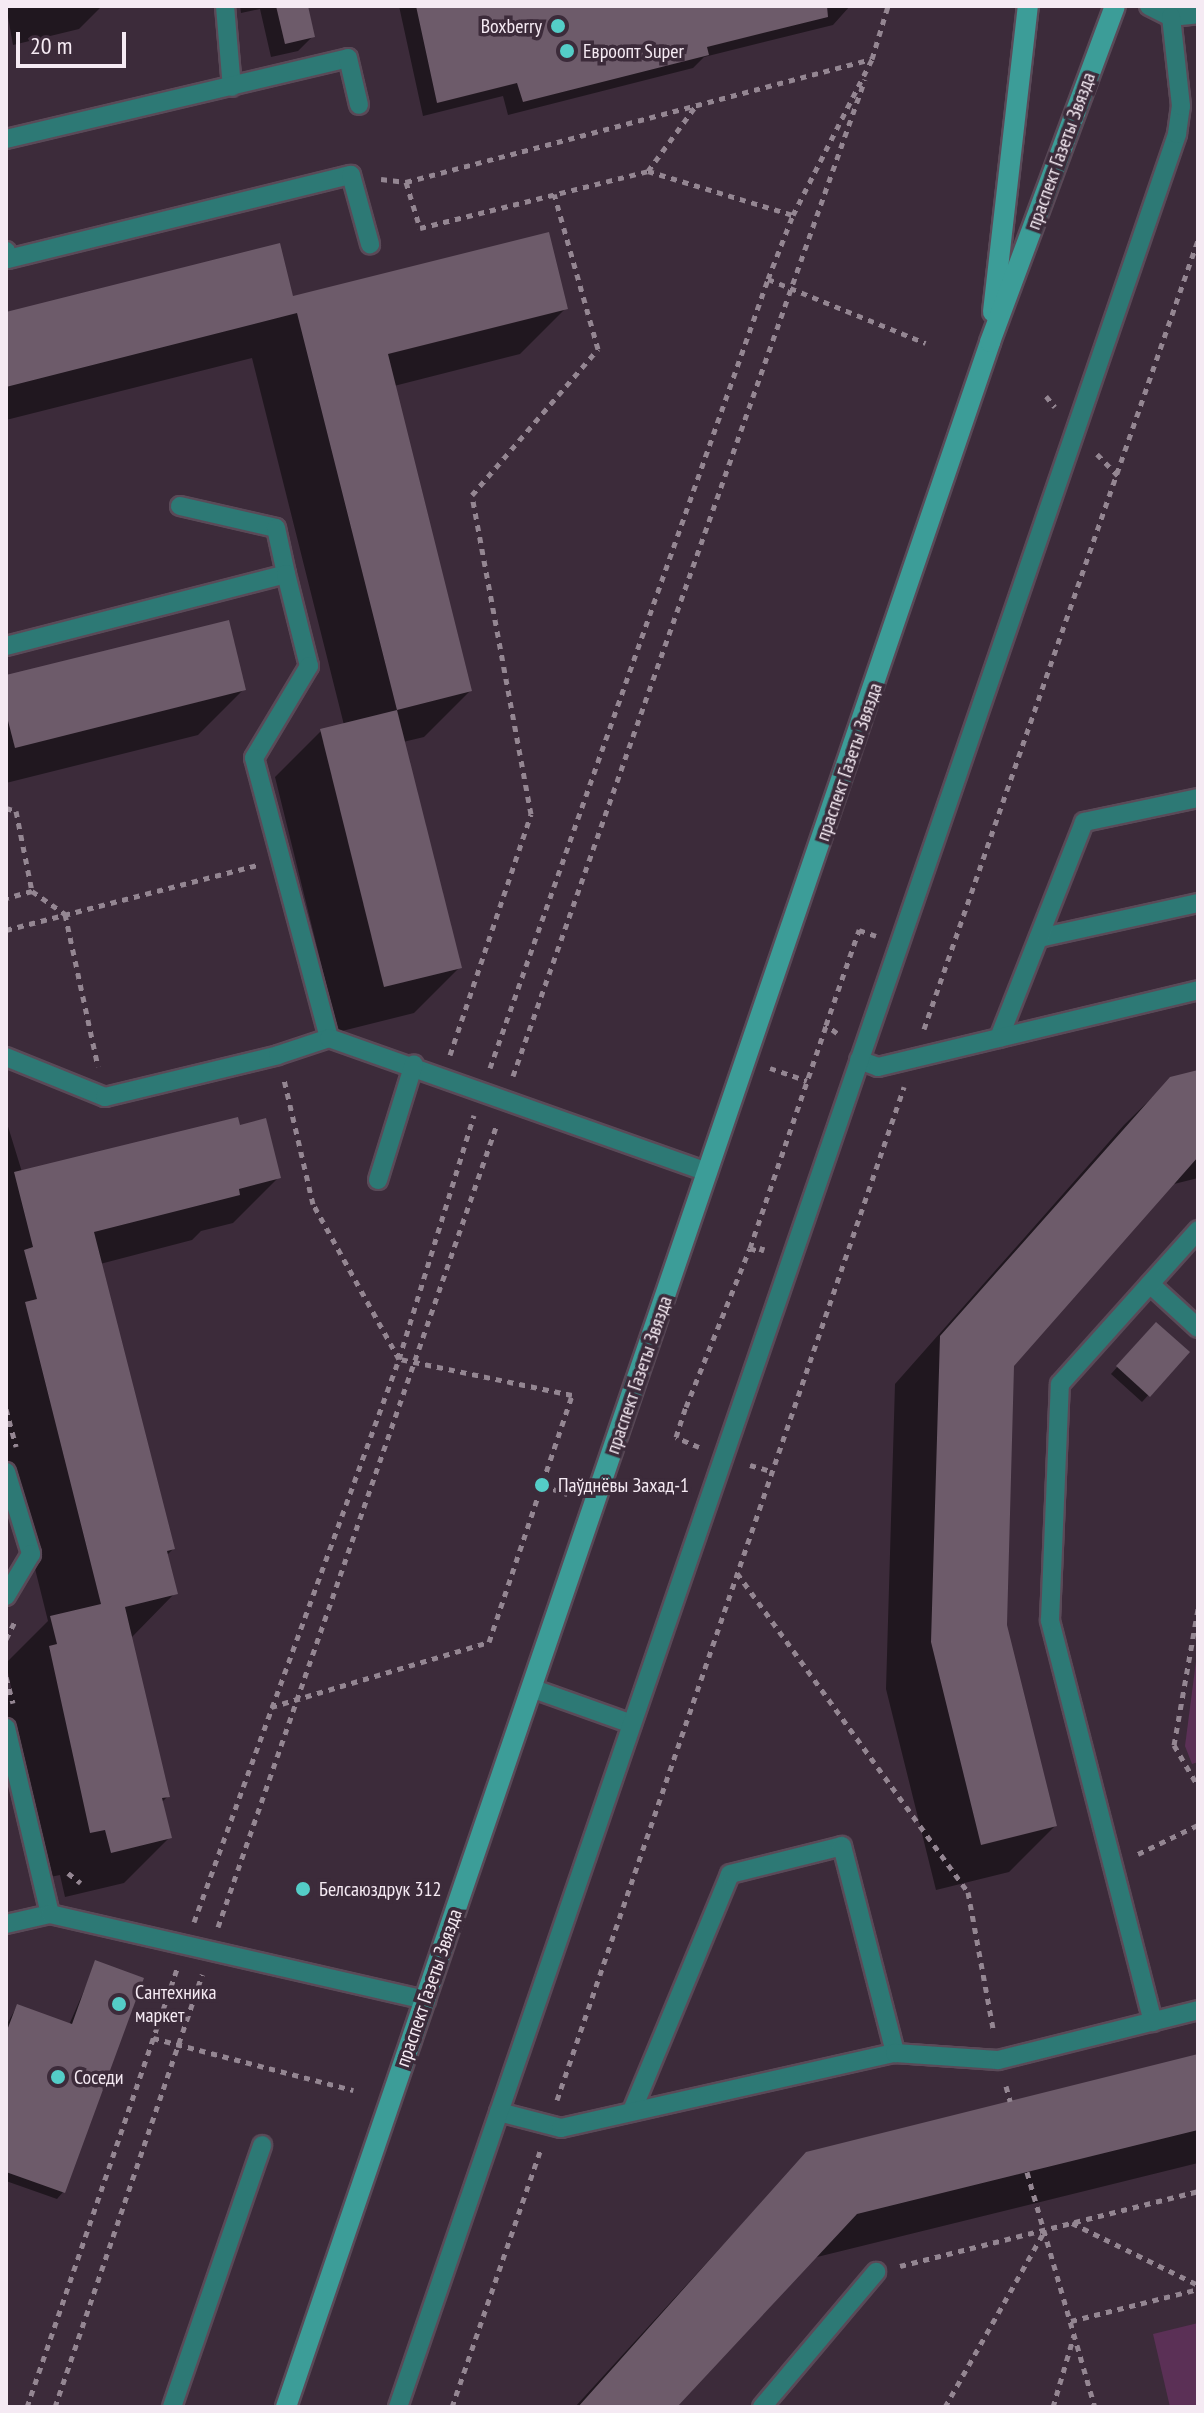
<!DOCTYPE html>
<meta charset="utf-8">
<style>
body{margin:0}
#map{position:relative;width:1204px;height:2413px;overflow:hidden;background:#3c2b3a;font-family:"PT Sans Narrow",sans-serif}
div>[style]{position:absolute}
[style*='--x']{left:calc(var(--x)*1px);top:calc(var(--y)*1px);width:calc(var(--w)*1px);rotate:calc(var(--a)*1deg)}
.green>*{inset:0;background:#5b3056}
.shadow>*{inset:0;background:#0007}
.building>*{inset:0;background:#6d5b6a}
.path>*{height:5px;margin-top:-2.5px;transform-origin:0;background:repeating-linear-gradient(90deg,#948692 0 6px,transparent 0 12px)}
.roads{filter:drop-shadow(2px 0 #5a4a58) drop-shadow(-2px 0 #5a4a58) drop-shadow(0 2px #5a4a58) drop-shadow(0 -2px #5a4a58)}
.service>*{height:18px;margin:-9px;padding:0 9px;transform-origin:9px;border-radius:9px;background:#2d7975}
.secondary>*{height:20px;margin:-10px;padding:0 10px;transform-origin:10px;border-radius:10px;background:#3c9d98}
.dots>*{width:22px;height:22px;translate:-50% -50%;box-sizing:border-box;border:4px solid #3c2b3a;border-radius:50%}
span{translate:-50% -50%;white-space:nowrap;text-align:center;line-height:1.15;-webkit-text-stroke:7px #3c2b3a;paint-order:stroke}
.poi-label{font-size:20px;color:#f5eaf3}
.right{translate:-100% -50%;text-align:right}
.left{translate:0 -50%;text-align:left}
.street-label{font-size:20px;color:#f5eaf3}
.frame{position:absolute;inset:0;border:8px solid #f5eaf3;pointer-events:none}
.scale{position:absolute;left:16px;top:32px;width:110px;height:36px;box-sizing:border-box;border:4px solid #f5eaf3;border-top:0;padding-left:10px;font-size:24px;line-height:28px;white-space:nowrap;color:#f5eaf3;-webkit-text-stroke:6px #3c2b3a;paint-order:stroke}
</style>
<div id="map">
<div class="green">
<div style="clip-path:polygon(1198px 1646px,1198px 1762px,1192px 1764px,1185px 1746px)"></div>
<div style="clip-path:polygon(1198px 2323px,1198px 2407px,1170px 2407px,1153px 2334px)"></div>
</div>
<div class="shadow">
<div style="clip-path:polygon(6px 6px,102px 6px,79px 29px,13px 45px)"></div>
<div style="clip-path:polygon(240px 6px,306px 6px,313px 36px,298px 51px,271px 57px,260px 9px,241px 13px)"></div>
<div style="clip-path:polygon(399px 6px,850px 6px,833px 25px,704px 57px,693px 68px,508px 115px,503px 96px,423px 116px)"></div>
<div style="clip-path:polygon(292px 299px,566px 308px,520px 354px,394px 386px,470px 691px,424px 737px,403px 742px,460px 967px,414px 1013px,338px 1032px,275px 777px,321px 731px,344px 725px,252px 358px,6px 420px,6px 314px)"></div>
<div style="clip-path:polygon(6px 677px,244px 689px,198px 735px,6px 783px)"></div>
<div style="clip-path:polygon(1198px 1072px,1198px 1178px,1170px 1185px,1012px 1365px,1005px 1625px,1055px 1826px,1009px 1872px,936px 1890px,886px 1689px,895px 1384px,1124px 1125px,1171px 1079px)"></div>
<div style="clip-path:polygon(6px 1120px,22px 1172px,239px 1127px,279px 1177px,233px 1223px,201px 1231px,192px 1240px,100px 1264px,173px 1549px,166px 1556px,175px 1593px,131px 1638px,168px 1796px,161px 1803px,170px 1837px,124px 1883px,65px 1897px,60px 1875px,45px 1878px,6px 1707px,11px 1687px,6px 1663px,48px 1621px,6px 1452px)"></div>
<div style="clip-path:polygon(1156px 1324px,1187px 1352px,1142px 1402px,1111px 1374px)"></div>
<div style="clip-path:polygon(96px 1963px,63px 2192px,57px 2199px,6px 2181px,6px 2026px,17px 2006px,69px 2025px)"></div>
<div style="clip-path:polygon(1198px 2056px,1198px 2163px,813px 2258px,675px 2407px,575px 2407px,807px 2153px)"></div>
</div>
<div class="building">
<div style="clip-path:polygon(276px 6px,308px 6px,315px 37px,285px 44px)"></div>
<div style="clip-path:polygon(416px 6px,827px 6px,828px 17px,707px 47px,709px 55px,523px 102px,517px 83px,437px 103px)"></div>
<div style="clip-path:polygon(549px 232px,568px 309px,388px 354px,472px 691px,397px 710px,297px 313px,6px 387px,6px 312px,280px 243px,293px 296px)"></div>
<div style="clip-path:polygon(229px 620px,246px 690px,15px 748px,6px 713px,6px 675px)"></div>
<div style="clip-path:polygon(397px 710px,462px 968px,384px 987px,320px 729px)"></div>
<div style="clip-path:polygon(1198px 1070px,1198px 1157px,1014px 1366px,1007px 1625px,1057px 1826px,981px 1845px,931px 1642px,940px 1336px,1170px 1077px)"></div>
<div style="clip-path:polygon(238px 1117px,240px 1125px,266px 1118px,281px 1178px,239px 1189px,240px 1195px,94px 1232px,175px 1549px,167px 1551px,178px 1594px,125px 1607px,170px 1797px,162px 1798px,172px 1838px,111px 1853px,105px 1830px,90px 1833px,49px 1646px,57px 1644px,50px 1616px,101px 1604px,25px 1302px,37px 1299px,24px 1250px,33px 1247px,14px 1172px)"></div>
<div style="clip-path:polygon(1156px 1322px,1190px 1352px,1150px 1397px,1116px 1366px)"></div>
<div style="clip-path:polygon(95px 1960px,144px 1978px,65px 2193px,6px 2172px,6px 2033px,17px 2004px,72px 2024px)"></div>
<div style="clip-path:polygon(1198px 2054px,1198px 2130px,857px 2214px,677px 2407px,578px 2407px,806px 2152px)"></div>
</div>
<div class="path">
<div style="--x:648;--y:171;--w:79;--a:-53.7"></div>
<div style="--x:381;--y:179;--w:25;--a:7"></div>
<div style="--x:406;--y:182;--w:481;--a:-14.8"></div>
<div style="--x:406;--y:182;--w:48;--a:73.1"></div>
<div style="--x:420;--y:228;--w:235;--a:-14"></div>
<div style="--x:648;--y:171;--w:152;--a:16.9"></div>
<div style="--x:768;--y:279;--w:170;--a:22.1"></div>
<div style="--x:1046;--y:396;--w:14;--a:51"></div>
<div style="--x:1097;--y:454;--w:32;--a:46"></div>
<div style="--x:6;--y:808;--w:10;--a:17"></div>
<div style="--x:16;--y:811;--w:82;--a:78.7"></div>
<div style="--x:32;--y:891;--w:27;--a:165"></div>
<div style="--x:32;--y:891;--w:40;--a:34.9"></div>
<div style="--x:65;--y:914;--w:156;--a:77.8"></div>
<div style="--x:6;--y:930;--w:259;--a:-14.5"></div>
<div style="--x:924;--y:1029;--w:835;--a:-70.85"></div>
<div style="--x:837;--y:1033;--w:14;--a:-144"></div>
<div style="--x:826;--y:1025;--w:101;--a:-70.8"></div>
<div style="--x:859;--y:930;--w:18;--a:19"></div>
<div style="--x:450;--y:1055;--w:254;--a:-71.4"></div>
<div style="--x:531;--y:814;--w:324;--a:-100.5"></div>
<div style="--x:472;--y:495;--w:193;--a:-49.2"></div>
<div style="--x:598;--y:349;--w:161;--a:-105.8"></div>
<div style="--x:490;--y:1068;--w:837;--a:-70.59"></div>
<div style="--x:768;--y:279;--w:69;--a:-68.7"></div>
<div style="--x:793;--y:215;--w:175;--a:-63.1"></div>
<div style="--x:872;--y:59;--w:55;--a:-73.2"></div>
<div style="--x:770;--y:1068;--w:39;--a:19"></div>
<div style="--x:513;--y:1076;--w:1057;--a:-70.55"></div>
<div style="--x:750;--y:1248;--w:235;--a:-71.1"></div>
<div style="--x:6;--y:1409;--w:39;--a:75"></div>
<div style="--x:699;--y:1447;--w:25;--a:-157"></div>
<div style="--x:676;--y:1437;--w:32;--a:-72"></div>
<div style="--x:686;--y:1407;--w:171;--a:-68.1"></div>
<div style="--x:750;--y:1248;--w:12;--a:20"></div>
<div style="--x:761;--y:1252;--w:6;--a:-72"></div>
<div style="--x:750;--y:1465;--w:22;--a:16"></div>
<div style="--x:542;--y:1485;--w:27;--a:20"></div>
<div style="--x:737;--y:1573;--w:394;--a:54.1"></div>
<div style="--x:968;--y:1892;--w:143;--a:79.6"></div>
<div style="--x:1198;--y:1609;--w:138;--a:100"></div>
<div style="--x:1174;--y:1745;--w:48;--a:59.7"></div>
<div style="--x:6;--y:1639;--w:20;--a:-63"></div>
<div style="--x:6;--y:1677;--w:27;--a:75"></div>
<div style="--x:271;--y:1707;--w:227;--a:-16.6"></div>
<div style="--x:489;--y:1642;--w:261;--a:-71.4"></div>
<div style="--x:572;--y:1395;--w:177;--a:-168.2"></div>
<div style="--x:399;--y:1359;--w:177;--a:-119"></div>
<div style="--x:313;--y:1204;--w:128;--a:-103.1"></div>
<div style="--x:1138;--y:1854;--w:67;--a:-25.8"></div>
<div style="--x:68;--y:1873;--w:16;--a:38"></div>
<div style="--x:194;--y:1922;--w:599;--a:-69.99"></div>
<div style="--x:399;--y:1359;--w:255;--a:-72.9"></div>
<div style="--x:218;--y:1927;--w:850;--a:-70.84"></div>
<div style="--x:153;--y:2038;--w:207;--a:14.6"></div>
<div style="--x:1006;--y:2086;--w:16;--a:75"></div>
<div style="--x:557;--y:2100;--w:1071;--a:-71.09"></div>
<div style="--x:1027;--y:2172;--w:245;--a:73.9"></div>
<div style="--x:1072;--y:2223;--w:140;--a:26.2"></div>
<div style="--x:900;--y:2266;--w:307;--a:-14.1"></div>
<div style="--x:1071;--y:2321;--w:131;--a:-14.1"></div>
<div style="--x:27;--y:2407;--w:463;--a:-71.1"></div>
<div style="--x:55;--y:2407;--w:457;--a:-71.2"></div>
<div style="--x:452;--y:2407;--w:271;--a:-71"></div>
<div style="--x:945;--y:2407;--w:203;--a:-60.5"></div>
<div style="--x:1053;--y:2407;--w:75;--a:-73.7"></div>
</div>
<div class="roads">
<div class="service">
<div style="--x:225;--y:6;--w:81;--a:85.1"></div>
<div style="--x:1149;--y:6;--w:25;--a:27"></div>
<div style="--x:1171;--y:17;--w:27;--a:-6"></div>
<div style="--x:6;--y:139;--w:351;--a:-13.3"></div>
<div style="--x:348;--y:58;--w:48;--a:76.8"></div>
<div style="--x:6;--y:251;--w:8;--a:76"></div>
<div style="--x:8;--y:259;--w:353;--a:-13.8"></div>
<div style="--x:351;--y:175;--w:72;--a:74.6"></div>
<div style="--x:180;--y:506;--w:98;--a:12.9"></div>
<div style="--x:276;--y:528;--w:47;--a:77.7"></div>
<div style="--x:6;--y:646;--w:289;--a:-14.4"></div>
<div style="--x:286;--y:574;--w:95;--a:76"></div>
<div style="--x:309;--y:666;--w:107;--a:120.9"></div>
<div style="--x:254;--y:758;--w:290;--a:75"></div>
<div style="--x:1039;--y:938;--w:163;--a:-12.4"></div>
<div style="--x:999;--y:1038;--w:232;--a:-68.5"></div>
<div style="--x:1084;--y:822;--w:116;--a:-11.9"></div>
<div style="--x:6;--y:1057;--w:107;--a:22"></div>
<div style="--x:105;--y:1097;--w:178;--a:-13.6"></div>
<div style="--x:278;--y:1055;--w:54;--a:-18.4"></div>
<div style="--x:329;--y:1038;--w:402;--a:19.5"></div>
<div style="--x:859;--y:1060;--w:20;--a:20"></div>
<div style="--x:878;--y:1067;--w:329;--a:-13.5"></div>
<div style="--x:378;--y:1180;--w:121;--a:-72.8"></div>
<div style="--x:1150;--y:1284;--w:65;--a:42.5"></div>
<div style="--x:6;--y:1472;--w:86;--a:73"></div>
<div style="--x:31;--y:1554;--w:49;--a:120.8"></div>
<div style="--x:531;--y:1688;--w:107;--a:19.6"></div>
<div style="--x:6;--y:1728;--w:191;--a:76.7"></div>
<div style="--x:6;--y:1924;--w:45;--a:-12.8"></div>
<div style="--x:50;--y:1914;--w:386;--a:12.9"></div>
<div style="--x:1153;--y:2022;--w:415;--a:-104.4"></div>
<div style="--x:1050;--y:1620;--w:236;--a:-87.6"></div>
<div style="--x:1060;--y:1384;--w:207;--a:-48.1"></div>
<div style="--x:632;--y:2111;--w:256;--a:-67.5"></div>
<div style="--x:730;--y:1874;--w:115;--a:-14"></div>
<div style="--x:842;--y:1846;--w:214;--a:75.6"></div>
<div style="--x:499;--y:2112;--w:64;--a:14.5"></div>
<div style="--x:561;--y:2128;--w:342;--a:-12.7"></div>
<div style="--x:895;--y:2053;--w:103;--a:3.9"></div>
<div style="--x:998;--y:2060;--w:206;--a:-14"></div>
<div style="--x:172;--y:2407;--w:277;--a:-71"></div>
<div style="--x:398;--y:2407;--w:2403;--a:-71.08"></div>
<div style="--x:1177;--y:134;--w:28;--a:-82"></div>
<div style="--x:1181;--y:106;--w:90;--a:-96.4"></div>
<div style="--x:762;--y:2407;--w:177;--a:-49.8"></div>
</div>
<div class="secondary">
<div style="--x:993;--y:312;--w:308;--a:-83.5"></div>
<div style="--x:286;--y:2407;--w:2182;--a:-71.17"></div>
<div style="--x:990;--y:342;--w:358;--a:-69.6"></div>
</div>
</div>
<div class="dots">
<div style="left:558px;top:26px;background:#54cdc7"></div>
<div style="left:567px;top:51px;background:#54cdc7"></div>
<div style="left:542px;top:1485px;background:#54cdc7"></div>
<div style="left:303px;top:1889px;background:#54cdc7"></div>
<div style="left:119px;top:2004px;background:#54cdc7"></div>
<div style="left:58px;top:2077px;background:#54cdc7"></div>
</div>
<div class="poi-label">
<span class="right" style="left:542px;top:26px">Boxberry</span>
<span class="left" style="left:583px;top:51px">Евроопт Super</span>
<span class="left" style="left:558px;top:1485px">Паўднёвы Захад-1</span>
<span class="left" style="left:319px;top:1889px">Белсаюздрук 312</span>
<span class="left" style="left:135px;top:2004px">Сантехника<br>маркет</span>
<span class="left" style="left:74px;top:2077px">Соседи</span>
</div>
<div class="street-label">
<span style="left:1061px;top:151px;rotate:-70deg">праспект Газеты Звязда</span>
<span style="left:849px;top:762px;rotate:-71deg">праспект Газеты Звязда</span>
<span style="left:639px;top:1375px;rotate:-71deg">праспект Газеты Звязда</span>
<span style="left:429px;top:1988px;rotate:-71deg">праспект Газеты Звязда</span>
</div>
<div class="frame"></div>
<div class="scale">20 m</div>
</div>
